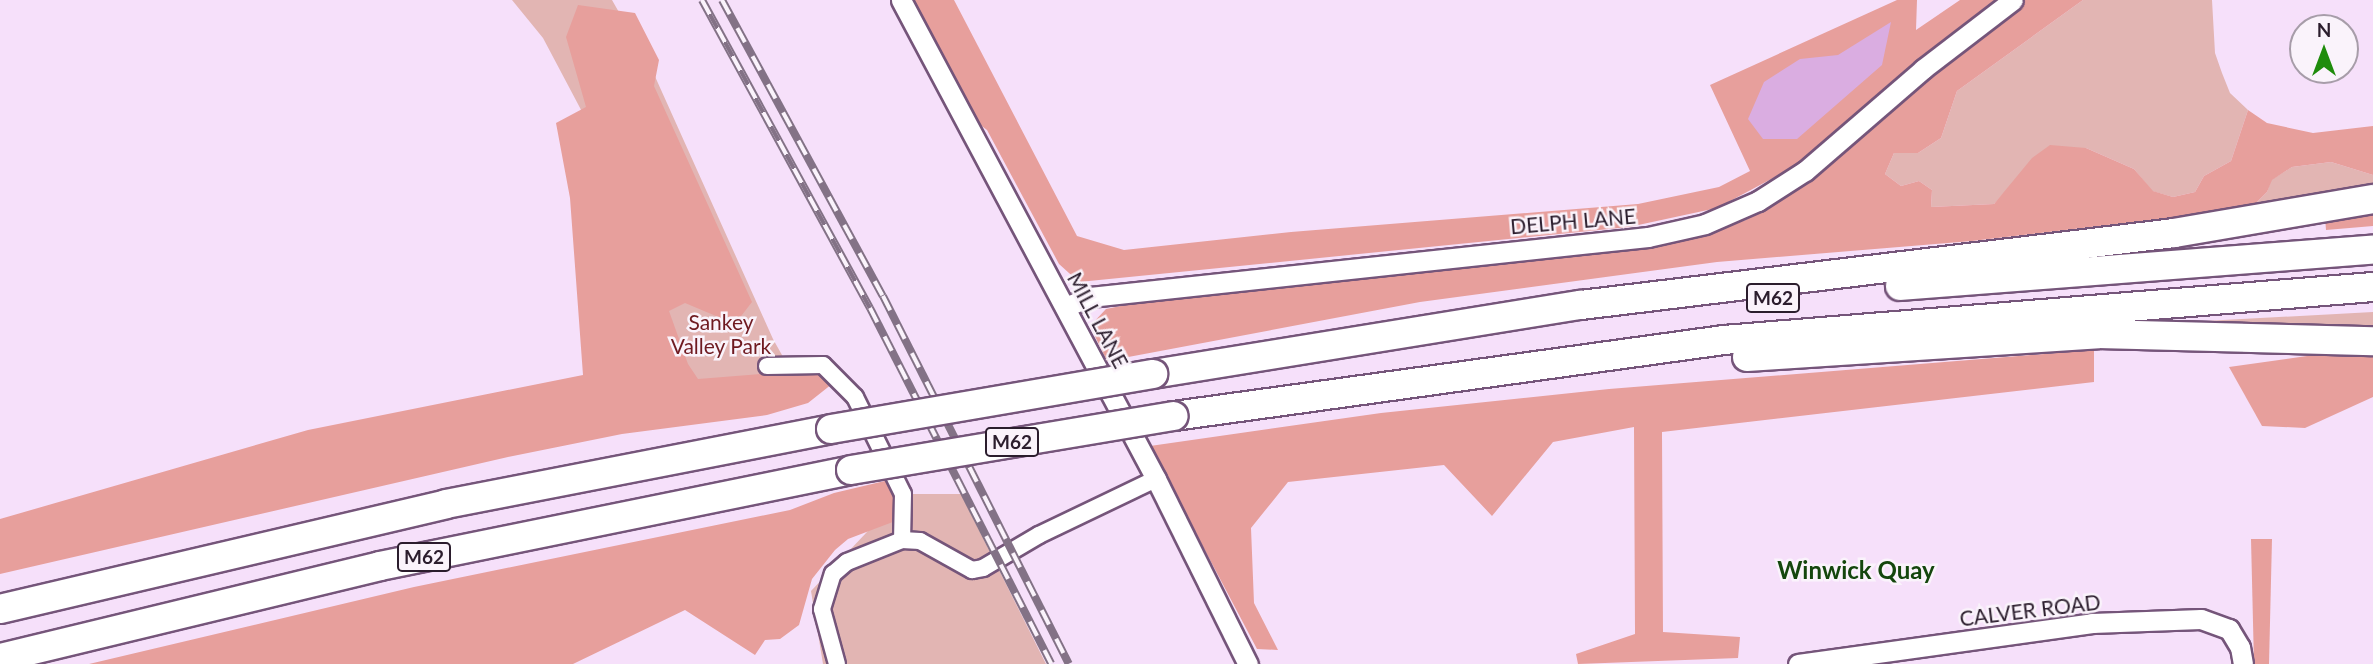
<!DOCTYPE html>
<style>
body{margin:0}
#map{position:relative;width:2373px;height:664px;overflow:hidden;background:#f6e0fa;font-family:Lato,sans-serif}
div>[style]{position:absolute}
[style*='--x']{left:calc(var(--x)*1px);top:calc(var(--y)*1px);width:calc(var(--w)*1px);rotate:calc(var(--a)*1deg)}
.green>*{inset:0;background:#e2b5b3}
.forest>*{inset:0;background:#e79f9c}
.water>*{inset:0;background:#daade1}
.roads{filter:drop-shadow(2px 0 #75557a) drop-shadow(-2px 0 #75557a) drop-shadow(0 2px #75557a) drop-shadow(0 -2px #75557a)}
.minor>*{height:16px;margin:-8px;padding:0 8px;transform-origin:8px;border-radius:8px;background:#fff}
.tertiary>*{height:19px;margin:-9.5px;padding:0 9.5px;transform-origin:9.5px;border-radius:9.5px;background:#fff}
.motorway>*{height:28px;margin:-14px;padding:0 14px;transform-origin:14px;border-radius:14px;background:#fff}
.rail>*{height:8px;margin-top:-4px;transform-origin:0;background:repeating-linear-gradient(90deg,#faf3fb 0 16px,#837286 0 32px);box-sizing:border-box;border-block:2px solid #837286}
.bridges{filter:drop-shadow(2px 0 #75557a) drop-shadow(-2px 0 #75557a) drop-shadow(0 2px #75557a) drop-shadow(0 -2px #75557a)}
.motorway-bridge>*{height:28px;margin:-14px;padding:0 14px;transform-origin:14px;border-radius:14px;background:#fff}
span{translate:-50% -50%;white-space:nowrap;text-align:center;line-height:1.15;-webkit-text-stroke:5px #faf3fb;paint-order:stroke}
.shield-label span{padding:2px 5px;background:#faf3fb;border:2px solid;border-radius:5px;-webkit-text-stroke-width:0}
.shield-label{font-size:19px;color:#2b1d2d;font-weight:700}
.street-label{font-size:21px;color:#2b1d2d}
.park-label{font-size:21px;color:#6f1a21}
.quarter-label{font-size:24px;color:#14460d;font-weight:700}
.north{position:absolute;left:2289px;top:14px;width:70px;height:70px;box-sizing:border-box;background:#faf3fb;border:2px solid #a79da9;border-radius:50%;rotate:0deg;font-size:19px;font-weight:700;line-height:28px;text-align:center;color:#2b1d2d}
.north::after{content:'';display:block;margin:auto;width:24px;height:32px;background:#1f8c0c;clip-path:polygon(50% 0,100% 100%,50% 72%,0 100%)}
</style>
<div id="map">
<div class="green">
<div style="clip-path:polygon(512px 0,612px 0,653px 72px,773px 339px,796px 380px,691px 385px,606px 157px,543px 38px)"></div>
<div style="clip-path:polygon(2083px 0,2212px 0,2215px 53px,2222px 73px,2230px 93px,2248px 110px,2231px 161px,2204px 176px,2195px 192px,2173px 197px,2152px 191px,2134px 169px,2086px 148px,2004px 193px,1994px 204px,1931px 207px,1932px 190px,1919px 181px,1901px 186px,1885px 174px,1894px 153px,1918px 153px,1941px 138px,1957px 91px)"></div>
<div style="clip-path:polygon(2331px 162px,2373px 175px,2373px 186px,2251px 208px,2267px 192px,2271px 180px,2292px 167px)"></div>
<div style="clip-path:polygon(2373px 312px,2373px 329px,2185px 328px,2186px 322px)"></div>
<div style="clip-path:polygon(903px 494px,961px 494px,1046px 664px,823px 664px,811px 591px)"></div>
</div>
<div class="forest">
<div style="clip-path:polygon(895px 0,954px 0,1077px 236px,1124px 250px,1291px 232px,1638px 204px,1719px 187px,1750px 171px,1710px 85px,1897px 0,1917px 0,1916px 30px,1960px 0,2083px 0,1957px 91px,1941px 138px,1918px 153px,1894px 153px,1885px 174px,1901px 186px,1919px 181px,1932px 190px,1931px 207px,1994px 204px,2032px 158px,2050px 145px,2086px 148px,2134px 169px,2153px 191px,2173px 197px,2195px 192px,2204px 176px,2231px 161px,2248px 110px,2267px 123px,2313px 133px,2373px 126px,2373px 175px,2331px 162px,2292px 167px,2272px 180px,2267px 192px,2251px 208px,1972px 241px,1717px 262px,1420px 302px,1107px 361px,1090px 326px,1106px 309px,1165px 297px,1684px 238px,1746px 220px,1804px 183px,1775px 177px,1717px 208px,1629px 227px,1079px 282px,1059px 264px,987px 130px,945px 98px)"></div>
<div style="clip-path:polygon(578px 5px,635px 13px,659px 60px,654px 86px,752px 302px,735px 324px,685px 303px,669px 311px,688px 364px,698px 379px,772px 373px,811px 359px,832px 384px,808px 403px,767px 415px,622px 434px,508px 457px,0 574px,0 519px,308px 430px,583px 375px,570px 198px,556px 123px,586px 107px,566px 37px)"></div>
<div style="clip-path:polygon(2373px 209px,2373px 226px,2326px 230px,2325px 217px)"></div>
<div style="clip-path:polygon(2356px 349px,2373px 350px,2373px 397px,2305px 428px,2262px 426px,2229px 367px)"></div>
<div style="clip-path:polygon(2094px 350px,2094px 382px,1662px 432px,1663px 632px,1740px 637px,1738px 658px,1578px 664px,1576px 654px,1635px 634px,1634px 427px,1553px 442px,1492px 516px,1444px 465px,1288px 482px,1251px 528px,1254px 603px,1278px 650px,1257px 649px,1150px 446px,1381px 413px,1609px 389px)"></div>
<div style="clip-path:polygon(889px 480px,895px 483px,898px 520px,848px 539px,835px 550px,812px 579px,799px 625px,780px 639px,765px 640px,755px 655px,685px 610px,573px 664px,89px 664px,414px 587px,790px 510px,834px 493px)"></div>
<div style="clip-path:polygon(2251px 539px,2272px 539px,2269px 664px,2254px 664px)"></div>
</div>
<div class="water">
<div style="clip-path:polygon(1891px 22px,1882px 65px,1797px 139px,1763px 139px,1748px 119px,1764px 82px,1800px 59px,1838px 55px)"></div>
</div>
<div class="roads">
<div class="minor">
<div style="--x:767;--y:366;--w:56;--a:-1"></div>
<div style="--x:823;--y:365;--w:45;--a:45"></div>
<div style="--x:855;--y:397;--w:108;--a:63.7"></div>
<div style="--x:903;--y:494;--w:46;--a:91.2"></div>
<div style="--x:837;--y:664;--w:57;--a:-105.3"></div>
<div style="--x:822;--y:609;--w:37;--a:-73"></div>
<div style="--x:833;--y:574;--w:18;--a:-41"></div>
<div style="--x:847;--y:562;--w:59;--a:-21.8"></div>
<div style="--x:902;--y:540;--w:18;--a:3"></div>
<div style="--x:920;--y:541;--w:60;--a:29.1"></div>
<div style="--x:972;--y:570;--w:11;--a:-10"></div>
<div style="--x:983;--y:568;--w:65;--a:-30.5"></div>
<div style="--x:1039;--y:535;--w:130;--a:-25.6"></div>
</div>
<div class="tertiary">
<div style="--x:901;--y:0;--w:543;--a:61.97"></div>
<div style="--x:1156;--y:479;--w:207;--a:63.6"></div>
<div style="--x:1065;--y:307;--w:27;--a:-22"></div>
<div style="--x:1090;--y:297;--w:561;--a:-6.14"></div>
<div style="--x:1648;--y:237;--w:58;--a:-12.8"></div>
<div style="--x:1705;--y:224;--w:58;--a:-23.5"></div>
<div style="--x:1758;--y:201;--w:56;--a:-32.6"></div>
<div style="--x:1805;--y:171;--w:156;--a:-40.8"></div>
<div style="--x:1923;--y:69;--w:113;--a:-37.5"></div>
<div style="--x:1798;--y:664;--w:297;--a:-7.9"></div>
<div style="--x:2092;--y:623;--w:109;--a:-2.1"></div>
<div style="--x:2201;--y:619;--w:30;--a:20"></div>
<div style="--x:2229;--y:629;--w:21;--a:59"></div>
<div style="--x:2240;--y:647;--w:17;--a:80"></div>
</div>
<div class="motorway">
<div style="--x:1900;--y:286;--w:474;--a:-4.4"></div>
<div style="--x:1747;--y:357;--w:352;--a:-3.7"></div>
<div style="--x:2098;--y:334;--w:275;--a:1.5"></div>
<div style="--x:1153;--y:374;--w:434;--a:-9.2"></div>
<div style="--x:1581;--y:305;--w:597;--a:-6.92"></div>
<div style="--x:2174;--y:233;--w:202;--a:-9.7"></div>
<div style="--x:1174;--y:416;--w:555;--a:-7.87"></div>
<div style="--x:1724;--y:340;--w:651;--a:-4.67"></div>
<div style="--x:0;--y:609;--w:458;--a:-13.2"></div>
<div style="--x:446;--y:504;--w:392;--a:-11"></div>
<div style="--x:0;--y:658;--w:391;--a:-13.6"></div>
<div style="--x:380;--y:566;--w:481;--a:-11.5"></div>
</div>
</div>
<div class="rail">
<div style="--x:702;--y:0;--w:351;--a:61.4"></div>
<div style="--x:870;--y:308;--w:399;--a:63"></div>
<div style="--x:722;--y:0;--w:337;--a:61.5"></div>
<div style="--x:883;--y:296;--w:412;--a:63.2"></div>
</div>
<div class="bridges">
<div class="motorway-bridge">
<div style="--x:831;--y:429;--w:327;--a:-9.7"></div>
<div style="--x:851;--y:470;--w:327;--a:-9.5"></div>
</div>
</div>
<div class="shield-label">
<span style="left:1773px;top:298px">M62</span>
<span style="left:1012px;top:442px">M62</span>
<span style="left:424px;top:557px">M62</span>
</div>
<div class="street-label">
<span style="left:1573px;top:221px;rotate:-5deg">DELPH LANE</span>
<span style="left:1098px;top:320px;rotate:62deg">MILL LANE</span>
<span style="left:2030px;top:610px;rotate:-7deg">CALVER ROAD</span>
</div>
<div class="park-label">
<span style="left:721px;top:334px">Sankey<br>Valley Park</span>
</div>
<div class="quarter-label">
<span style="left:1856px;top:570px">Winwick Quay</span>
</div>
<div class="north">N</div>
</div>
